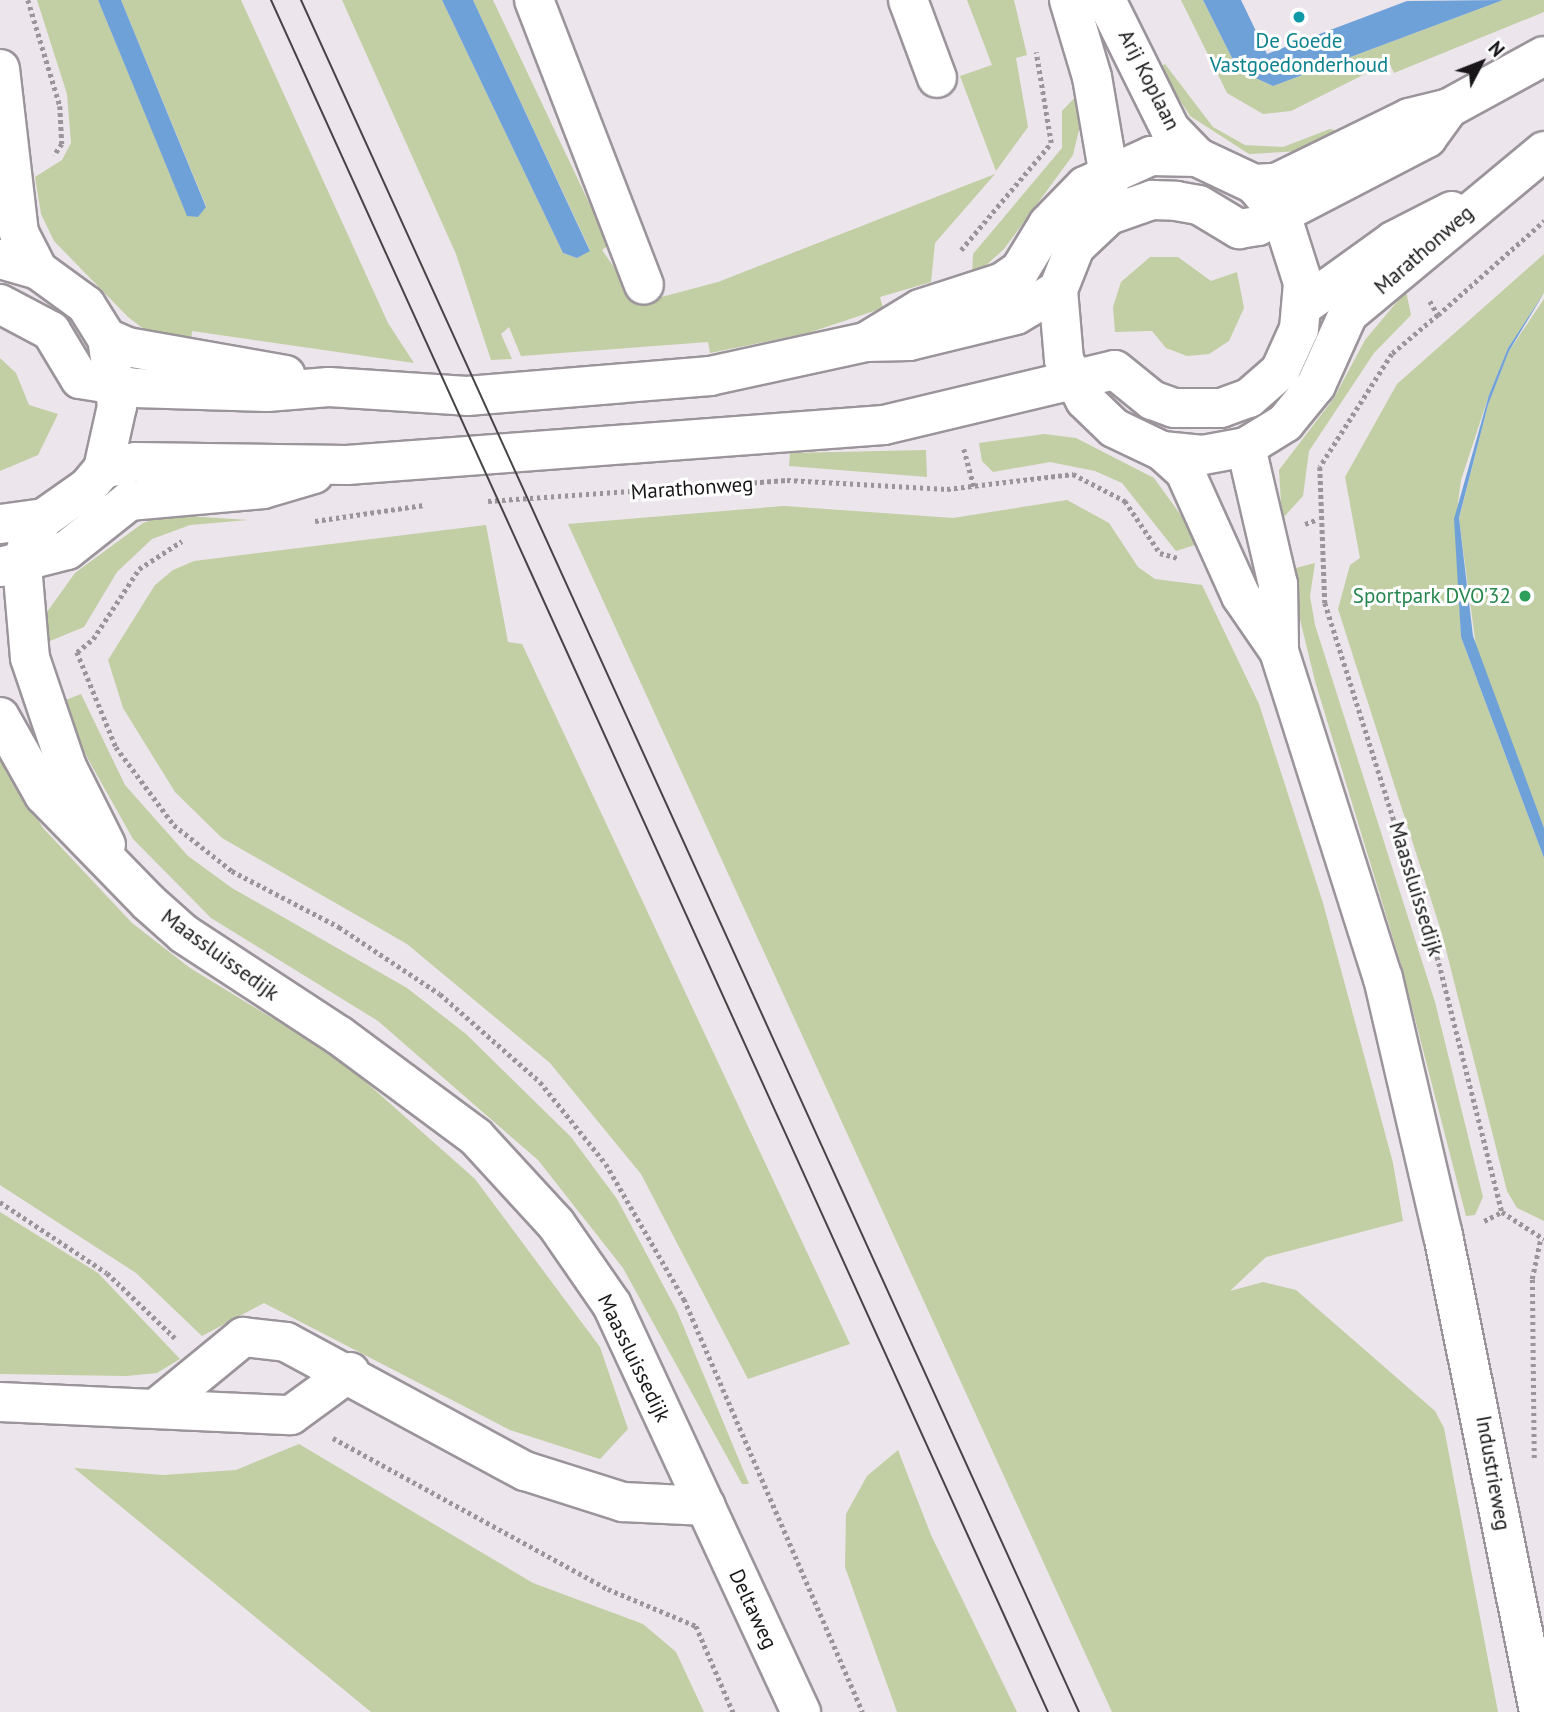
<!DOCTYPE html>
<style>
body{margin:0}
#map{position:relative;width:1544px;height:1712px;overflow:hidden;background:#ece5eb;font-family:"PT Sans",sans-serif}
div>[style]{position:absolute}
[style*='--x']{left:calc(var(--x)*1px);top:calc(var(--y)*1px);width:calc(var(--w)*1px);rotate:calc(var(--a)*1deg)}
.green>*{inset:0;background:#c2cea3}
.water>*{inset:0;background:#6fa1d9}
.path>*{height:4.5px;margin-top:-2.25px;transform-origin:0;background:repeating-linear-gradient(90deg,#9a9599 0 3.5px,transparent 0 7px)}
.roads{filter:drop-shadow(2px 0 #9b949a) drop-shadow(-2px 0 #9b949a) drop-shadow(0 2px #9b949a) drop-shadow(0 -2px #9b949a)}
.minor>*{height:38px;margin:-19px;padding:0 19px;transform-origin:19px;border-radius:19px;background:#fff}
.major>*{height:38px;margin:-19px;padding:0 19px;transform-origin:19px;border-radius:19px;background:#fff}
.tram>*{height:2px;margin:-1px;padding:0 1px;transform-origin:1px;border-radius:1px;background:#474446}
.dots>*{width:19px;height:19px;translate:-50% -50%;box-sizing:border-box;border:4px solid #fff;border-radius:50%}
span{translate:-50% -50%;white-space:nowrap;text-align:center;line-height:1.15;-webkit-text-stroke:6px #fff;paint-order:stroke}
.culture-label{font-size:21px;color:#0d838f}
.street-label{font-size:21px;color:#181618}
.leisure-label{font-size:21px;color:#27864d}
.right{translate:-100% -50%;text-align:right}
.north{position:absolute;left:1446px;top:28px;width:70px;height:70px;-webkit-text-stroke:5px #fff;paint-order:stroke;rotate:48deg;font-size:19px;font-weight:700;line-height:28px;text-align:center;color:#181618}
.north::after{content:'';display:block;margin:auto;width:24px;height:32px;background:#181618;clip-path:polygon(50% 0,100% 100%,50% 72%,0 100%)}
</style>
<div id="map">
<div class="green">
<div style="clip-path:polygon(37px 0,98px 0,187px 215px,198px 217px,206px 206px,121px 0,241px 0,388px 323px,414px 363px,192px 331px,191px 344px,144px 329px,128px 317px,54px 241px,41px 214px,35px 177px,62px 160px,71px 143px,67px 94px)"></div>
<div style="clip-path:polygon(342px 0,442px 0,563px 253px,577px 258px,590px 250px,473px 0,493px 0,609px 245px,602px 250px,639px 303px,718px 282px,995px 174px,935px 243px,931px 282px,880px 297px,883px 308px,808px 333px,710px 353px,708px 342px,521px 356px,509px 327px,501px 334px,512px 359px,491px 360px,456px 254px)"></div>
<div style="clip-path:polygon(967px 0,1014px 0,1027px 55px,1016px 58px,1028px 127px,996px 171px,960px 76px,992px 65px)"></div>
<div style="clip-path:polygon(1181px 0,1203px 0,1238px 70px,1273px 86px,1503px 0,1544px 0,1544px 12px,1394px 73px,1389px 62px,1291px 111px,1263px 114px,1227px 93px)"></div>
<div style="clip-path:polygon(1165px 64px,1213px 127px,1245px 145px,1283px 147px,1330px 129px,1343px 132px,1301px 151px,1249px 154px,1190px 116px,1159px 68px)"></div>
<div style="clip-path:polygon(1080px 92px,1085px 105px,1073px 155px,1004px 249px,972px 278px,973px 254px,1062px 148px,1062px 111px)"></div>
<div style="clip-path:polygon(1544px 254px,1544px 293px,1508px 348px,1489px 395px,1461px 480px,1456px 518px,1461px 637px,1544px 858px,1544px 1221px,1517px 1208px,1507px 1191px,1442px 934px,1338px 609px,1350px 565px,1360px 558px,1345px 477px,1397px 384px)"></div>
<div style="clip-path:polygon(1150px 257px,1178px 257px,1211px 281px,1237px 272px,1244px 308px,1229px 341px,1209px 354px,1187px 356px,1166px 348px,1152px 331px,1115px 332px,1113px 307px,1121px 282px)"></div>
<div style="clip-path:polygon(1406px 291px,1411px 315px,1374px 353px,1309px 451px,1303px 496px,1282px 519px,1279px 470px,1334px 398px,1365px 340px)"></div>
<div style="clip-path:polygon(1544px 299px,1544px 828px,1477px 654px,1459px 519px,1488px 405px,1509px 351px)"></div>
<div style="clip-path:polygon(0 358px,16px 373px,29px 405px,58px 414px,38px 455px,0 471px)"></div>
<div style="clip-path:polygon(1044px 434px,1076px 438px,1154px 478px,1201px 543px,1176px 551px,1122px 483px,1095px 471px,1050px 462px,993px 472px,982px 461px,979px 443px)"></div>
<div style="clip-path:polygon(926px 450px,927px 477px,789px 466px,790px 453px)"></div>
<div style="clip-path:polygon(1067px 500px,1109px 523px,1138px 567px,1155px 579px,1202px 585px,1259px 704px,1323px 903px,1393px 1163px,1403px 1221px,1266px 1257px,1230px 1291px,1263px 1282px,1296px 1290px,1435px 1411px,1444px 1428px,1498px 1712px,1112px 1712px,568px 524px,784px 506px,953px 518px)"></div>
<div style="clip-path:polygon(187px 507px,187px 516px,248px 520px,190px 525px,152px 539px,117px 572px,84px 627px,45px 643px,47px 612px,75px 573px,143px 523px)"></div>
<div style="clip-path:polygon(486px 525px,508px 642px,522px 644px,850px 1344px,748px 1379px,641px 1174px,550px 1063px,407px 944px,222px 838px,175px 792px,123px 708px,108px 660px,155px 585px,173px 570px,194px 561px)"></div>
<div style="clip-path:polygon(1315px 563px,1310px 596px,1315px 625px,1435px 1002px,1483px 1197px,1475px 1215px,1466px 1216px,1400px 961px,1315px 681px,1288px 570px)"></div>
<div style="clip-path:polygon(81px 694px,125px 785px,188px 856px,232px 888px,407px 988px,466px 1034px,571px 1137px,617px 1199px,677px 1311px,749px 1484px,742px 1484px,623px 1268px,538px 1160px,378px 1021px,211px 918px,133px 839px,74px 734px,63px 701px)"></div>
<div style="clip-path:polygon(0 756px,43px 828px,132px 923px,190px 968px,341px 1060px,475px 1179px,600px 1347px,628px 1429px,600px 1459px,510px 1430px,264px 1303px,202px 1336px,136px 1273px,0 1185px)"></div>
<div style="clip-path:polygon(0 1212px,98px 1273px,180px 1359px,157px 1373px,126px 1376px,0 1374px)"></div>
<div style="clip-path:polygon(299px 1444px,533px 1583px,643px 1624px,676px 1652px,704px 1712px,371px 1712px,74px 1468px,163px 1475px,236px 1470px)"></div>
<div style="clip-path:polygon(898px 1450px,931px 1535px,1017px 1712px,897px 1712px,845px 1567px,846px 1514px,867px 1476px)"></div>
</div>
<div class="water">
<div style="clip-path:polygon(98px 0,121px 0,206px 207px,198px 217px,187px 216px)"></div>
<div style="clip-path:polygon(442px 0,473px 0,590px 251px,577px 258px,563px 253px)"></div>
<div style="clip-path:polygon(1203px 0,1241px 0,1267px 54px,1407px 1px,1503px 0,1273px 86px,1238px 70px)"></div>
<div style="clip-path:polygon(1544px 293px,1509px 351px,1488px 405px,1459px 518px,1473px 636px,1544px 828px,1544px 858px,1461px 637px,1454px 519px,1489px 395px,1508px 348px)"></div>
</div>
<div class="path">
<div style="--x:28;--y:0;--w:111;--a:73.2"></div>
<div style="--x:60;--y:106;--w:38;--a:87"></div>
<div style="--x:62;--y:144;--w:14;--a:124"></div>
<div style="--x:961;--y:250;--w:140;--a:-49.9"></div>
<div style="--x:1051;--y:143;--w:92;--a:-99.4"></div>
<div style="--x:1430;--y:301;--w:16;--a:60"></div>
<div style="--x:1438;--y:315;--w:60;--a:139.7"></div>
<div style="--x:1392;--y:354;--w:134;--a:122.5"></div>
<div style="--x:1320;--y:467;--w:136;--a:87.9"></div>
<div style="--x:1325;--y:603;--w:378;--a:72.4"></div>
<div style="--x:1439;--y:963;--w:257;--a:75.8"></div>
<div style="--x:1502;--y:1212;--w:50;--a:32.7"></div>
<div style="--x:1438;--y:315;--w:142;--a:-41.6"></div>
<div style="--x:964;--y:449;--w:39;--a:75"></div>
<div style="--x:488;--y:501;--w:300;--a:-4"></div>
<div style="--x:787;--y:480;--w:160;--a:3.2"></div>
<div style="--x:947;--y:489;--w:127;--a:-6.8"></div>
<div style="--x:1073;--y:474;--w:59;--a:27.4"></div>
<div style="--x:1125;--y:501;--w:63;--a:56.1"></div>
<div style="--x:1160;--y:553;--w:18;--a:16"></div>
<div style="--x:315;--y:521;--w:110;--a:-8.4"></div>
<div style="--x:1305;--y:524;--w:14;--a:-21"></div>
<div style="--x:77;--y:652;--w:103;--a:67.7"></div>
<div style="--x:116;--y:747;--w:97;--a:53.4"></div>
<div style="--x:174;--y:825;--w:74;--a:38.4"></div>
<div style="--x:232;--y:871;--w:121;--a:27.6"></div>
<div style="--x:339;--y:927;--w:121;--a:33.6"></div>
<div style="--x:440;--y:994;--w:133;--a:41.3"></div>
<div style="--x:540;--y:1082;--w:105;--a:51.2"></div>
<div style="--x:606;--y:1164;--w:156;--a:60"></div>
<div style="--x:684;--y:1299;--w:450;--a:66.6"></div>
<div style="--x:77;--y:652;--w:21;--a:-39"></div>
<div style="--x:93;--y:639;--w:84;--a:-56.7"></div>
<div style="--x:139;--y:569;--w:51;--a:-33.1"></div>
<div style="--x:0;--y:1202;--w:128;--a:33.6"></div>
<div style="--x:107;--y:1273;--w:94;--a:43.7"></div>
<div style="--x:1484;--y:1221;--w:20;--a:-27"></div>
<div style="--x:333;--y:1438;--w:314;--a:28.8"></div>
<div style="--x:608;--y:1589;--w:95;--a:22.8"></div>
<div style="--x:696;--y:1626;--w:94;--a:66.7"></div>
<div style="--x:1534;--y:1458;--w:179;--a:-90.6"></div>
<div style="--x:1532;--y:1279;--w:40;--a:-78"></div>
</div>
<div class="roads">
<div class="minor">
<div style="--x:534;--y:0;--w:305;--a:68.9"></div>
<div style="--x:908;--y:0;--w:83;--a:69.6"></div>
<div style="--x:1069;--y:0;--w:80;--a:73.4"></div>
<div style="--x:1092;--y:77;--w:95;--a:80.3"></div>
<div style="--x:1106;--y:0;--w:144;--a:63.6"></div>
<div style="--x:1170;--y:129;--w:39;--a:46"></div>
<div style="--x:0;--y:69;--w:165;--a:83.4"></div>
<div style="--x:19;--y:233;--w:42;--a:62.8"></div>
<div style="--x:1246;--y:447;--w:141;--a:76.9"></div>
<div style="--x:1278;--y:584;--w:67;--a:89.1"></div>
<div style="--x:1279;--y:651;--w:343;--a:72.4"></div>
<div style="--x:1383;--y:978;--w:264;--a:76.9"></div>
<div style="--x:1443;--y:1235;--w:487;--a:78.6"></div>
<div style="--x:1162;--y:451;--w:31;--a:42"></div>
<div style="--x:1185;--y:472;--w:136;--a:65.7"></div>
<div style="--x:1241;--y:596;--w:67;--a:55.4"></div>
<div style="--x:0;--y:1402;--w:291;--a:2.6"></div>
<div style="--x:291;--y:1415;--w:73;--a:-36.1"></div>
<div style="--x:159;--y:1406;--w:109;--a:-39.4"></div>
<div style="--x:243;--y:1337;--w:43;--a:6.6"></div>
<div style="--x:286;--y:1342;--w:272;--a:28.4"></div>
<div style="--x:525;--y:1471;--w:103;--a:17.6"></div>
<div style="--x:623;--y:1502;--w:83;--a:2.8"></div>
</div>
<div class="major">
<div style="--x:1108;--y:171;--w:44;--a:88.7"></div>
<div style="--x:1109;--y:215;--w:47;--a:136.7"></div>
<div style="--x:1075;--y:247;--w:46;--a:111.6"></div>
<div style="--x:1058;--y:290;--w:70;--a:85.1"></div>
<div style="--x:1064;--y:360;--w:45;--a:62.3"></div>
<div style="--x:1085;--y:400;--w:40;--a:44"></div>
<div style="--x:1114;--y:428;--w:53;--a:25.6"></div>
<div style="--x:1162;--y:451;--w:41;--a:5.6"></div>
<div style="--x:1203;--y:455;--w:44;--a:-10.5"></div>
<div style="--x:1246;--y:447;--w:46;--a:-31.6"></div>
<div style="--x:1285;--y:423;--w:49;--a:-50.8"></div>
<div style="--x:1316;--y:385;--w:78;--a:-65.7"></div>
<div style="--x:1348;--y:314;--w:255;--a:-39.7"></div>
<div style="--x:1254;--y:184;--w:22;--a:-3"></div>
<div style="--x:1276;--y:183;--w:148;--a:-26"></div>
<div style="--x:1409;--y:118;--w:41;--a:-14"></div>
<div style="--x:1449;--y:108;--w:108;--a:-28.7"></div>
<div style="--x:1109;--y:215;--w:46;--a:-19.2"></div>
<div style="--x:1152;--y:200;--w:24;--a:2"></div>
<div style="--x:1176;--y:201;--w:23;--a:10"></div>
<div style="--x:1199;--y:205;--w:47;--a:31"></div>
<div style="--x:1239;--y:229;--w:19;--a:-9"></div>
<div style="--x:1258;--y:226;--w:191;--a:-27.5"></div>
<div style="--x:1427;--y:138;--w:37;--a:-54"></div>
<div style="--x:0;--y:259;--w:40;--a:16"></div>
<div style="--x:38;--y:270;--w:59;--a:36.1"></div>
<div style="--x:86;--y:305;--w:39;--a:58"></div>
<div style="--x:107;--y:338;--w:69;--a:81.6"></div>
<div style="--x:117;--y:406;--w:65;--a:102.5"></div>
<div style="--x:103;--y:469;--w:23;--a:130"></div>
<div style="--x:88;--y:487;--w:54;--a:144.8"></div>
<div style="--x:44;--y:518;--w:44;--a:172.2"></div>
<div style="--x:0;--y:304;--w:58;--a:27.9"></div>
<div style="--x:51;--y:331;--w:56;--a:58.9"></div>
<div style="--x:80;--y:379;--w:56;--a:9.3"></div>
<div style="--x:135;--y:388;--w:132;--a:1.7"></div>
<div style="--x:267;--y:392;--w:62;--a:-4.6"></div>
<div style="--x:329;--y:387;--w:138;--a:3.7"></div>
<div style="--x:467;--y:396;--w:244;--a:-4.7"></div>
<div style="--x:710;--y:376;--w:160;--a:-12.3"></div>
<div style="--x:866;--y:342;--w:43;--a:-1.3"></div>
<div style="--x:909;--y:341;--w:110;--a:-13.7"></div>
<div style="--x:1016;--y:315;--w:49;--a:-30.8"></div>
<div style="--x:1303;--y:306;--w:111;--a:-35.8"></div>
<div style="--x:1393;--y:241;--w:66;--a:-27"></div>
<div style="--x:107;--y:338;--w:22;--a:24"></div>
<div style="--x:127;--y:347;--w:161;--a:10"></div>
<div style="--x:103;--y:469;--w:34;--a:-12"></div>
<div style="--x:136;--y:462;--w:211;--a:0.8"></div>
<div style="--x:347;--y:465;--w:538;--a:-4.26"></div>
<div style="--x:884;--y:425;--w:237;--a:-13.4"></div>
<div style="--x:1115;--y:370;--w:48;--a:39"></div>
<div style="--x:1152;--y:400;--w:23;--a:20"></div>
<div style="--x:1174;--y:408;--w:47;--a:0"></div>
<div style="--x:1221;--y:408;--w:30;--a:-20"></div>
<div style="--x:1249;--y:398;--w:41;--a:-41.1"></div>
<div style="--x:1280;--y:371;--w:46;--a:-65.7"></div>
<div style="--x:1299;--y:329;--w:46;--a:-85"></div>
<div style="--x:1303;--y:283;--w:69;--a:-107.7"></div>
<div style="--x:1282;--y:217;--w:43;--a:-130.3"></div>
<div style="--x:1254;--y:184;--w:63;--a:-154.7"></div>
<div style="--x:1197;--y:157;--w:46;--a:-178.8"></div>
<div style="--x:1151;--y:156;--w:72;--a:155.6"></div>
<div style="--x:1085;--y:186;--w:53;--a:134.2"></div>
<div style="--x:1048;--y:224;--w:54;--a:121.3"></div>
<div style="--x:1020;--y:270;--w:21;--a:145"></div>
<div style="--x:1003;--y:282;--w:87;--a:162"></div>
<div style="--x:920;--y:309;--w:63;--a:148.6"></div>
<div style="--x:44;--y:518;--w:21;--a:131"></div>
<div style="--x:30;--y:534;--w:32;--a:104"></div>
<div style="--x:22;--y:565;--w:93;--a:85.1"></div>
<div style="--x:30;--y:658;--w:115;--a:71.3"></div>
<div style="--x:67;--y:767;--w:87;--a:63.4"></div>
<div style="--x:0;--y:567;--w:69;--a:-14.2"></div>
<div style="--x:67;--y:550;--w:79;--a:-38.3"></div>
<div style="--x:129;--y:501;--w:135;--a:-5.1"></div>
<div style="--x:263;--y:489;--w:53;--a:-16.4"></div>
<div style="--x:0;--y:717;--w:90;--a:60.6"></div>
<div style="--x:44;--y:795;--w:149;--a:45.8"></div>
<div style="--x:148;--y:902;--w:48;--a:41.6"></div>
<div style="--x:184;--y:934;--w:186;--a:33.2"></div>
<div style="--x:340;--y:1036;--w:169;--a:36.6"></div>
<div style="--x:476;--y:1137;--w:118;--a:47.4"></div>
<div style="--x:556;--y:1224;--w:98;--a:55.3"></div>
<div style="--x:612;--y:1305;--w:449;--a:65.1"></div>
</div>
</div>
<div class="tram">
<div style="--x:271;--y:0;--w:1880;--a:65.59"></div>
<div style="--x:301;--y:0;--w:1880;--a:65.56"></div>
</div>
<div class="dots">
<div style="left:1299px;top:17px;background:#0f9aa8"></div>
<div style="left:1525px;top:596px;background:#2e9e5b"></div>
</div>
<div class="culture-label">
<span style="left:1299px;top:53px">De Goede<br>Vastgoedonderhoud</span>
</div>
<div class="street-label">
<span style="left:1149px;top:80px;rotate:63deg">Arij Koplaan</span>
<span style="left:1424px;top:250px;rotate:-41deg">Marathonweg</span>
<span style="left:692px;top:488px;rotate:-4deg">Marathonweg</span>
<span style="left:1416px;top:889px;rotate:73deg">Maassluissedijk</span>
<span style="left:220px;top:955px;rotate:36deg">Maassluissedijk</span>
<span style="left:634px;top:1358px;rotate:64deg">Maassluissedijk</span>
<span style="left:1493px;top:1473px;rotate:80deg">Industrieweg</span>
<span style="left:753px;top:1609px;rotate:65deg">Deltaweg</span>
</div>
<div class="leisure-label">
<span class="right" style="left:1511px;top:596px">Sportpark DVO'32</span>
</div>
<div class="north">N</div>
</div>
